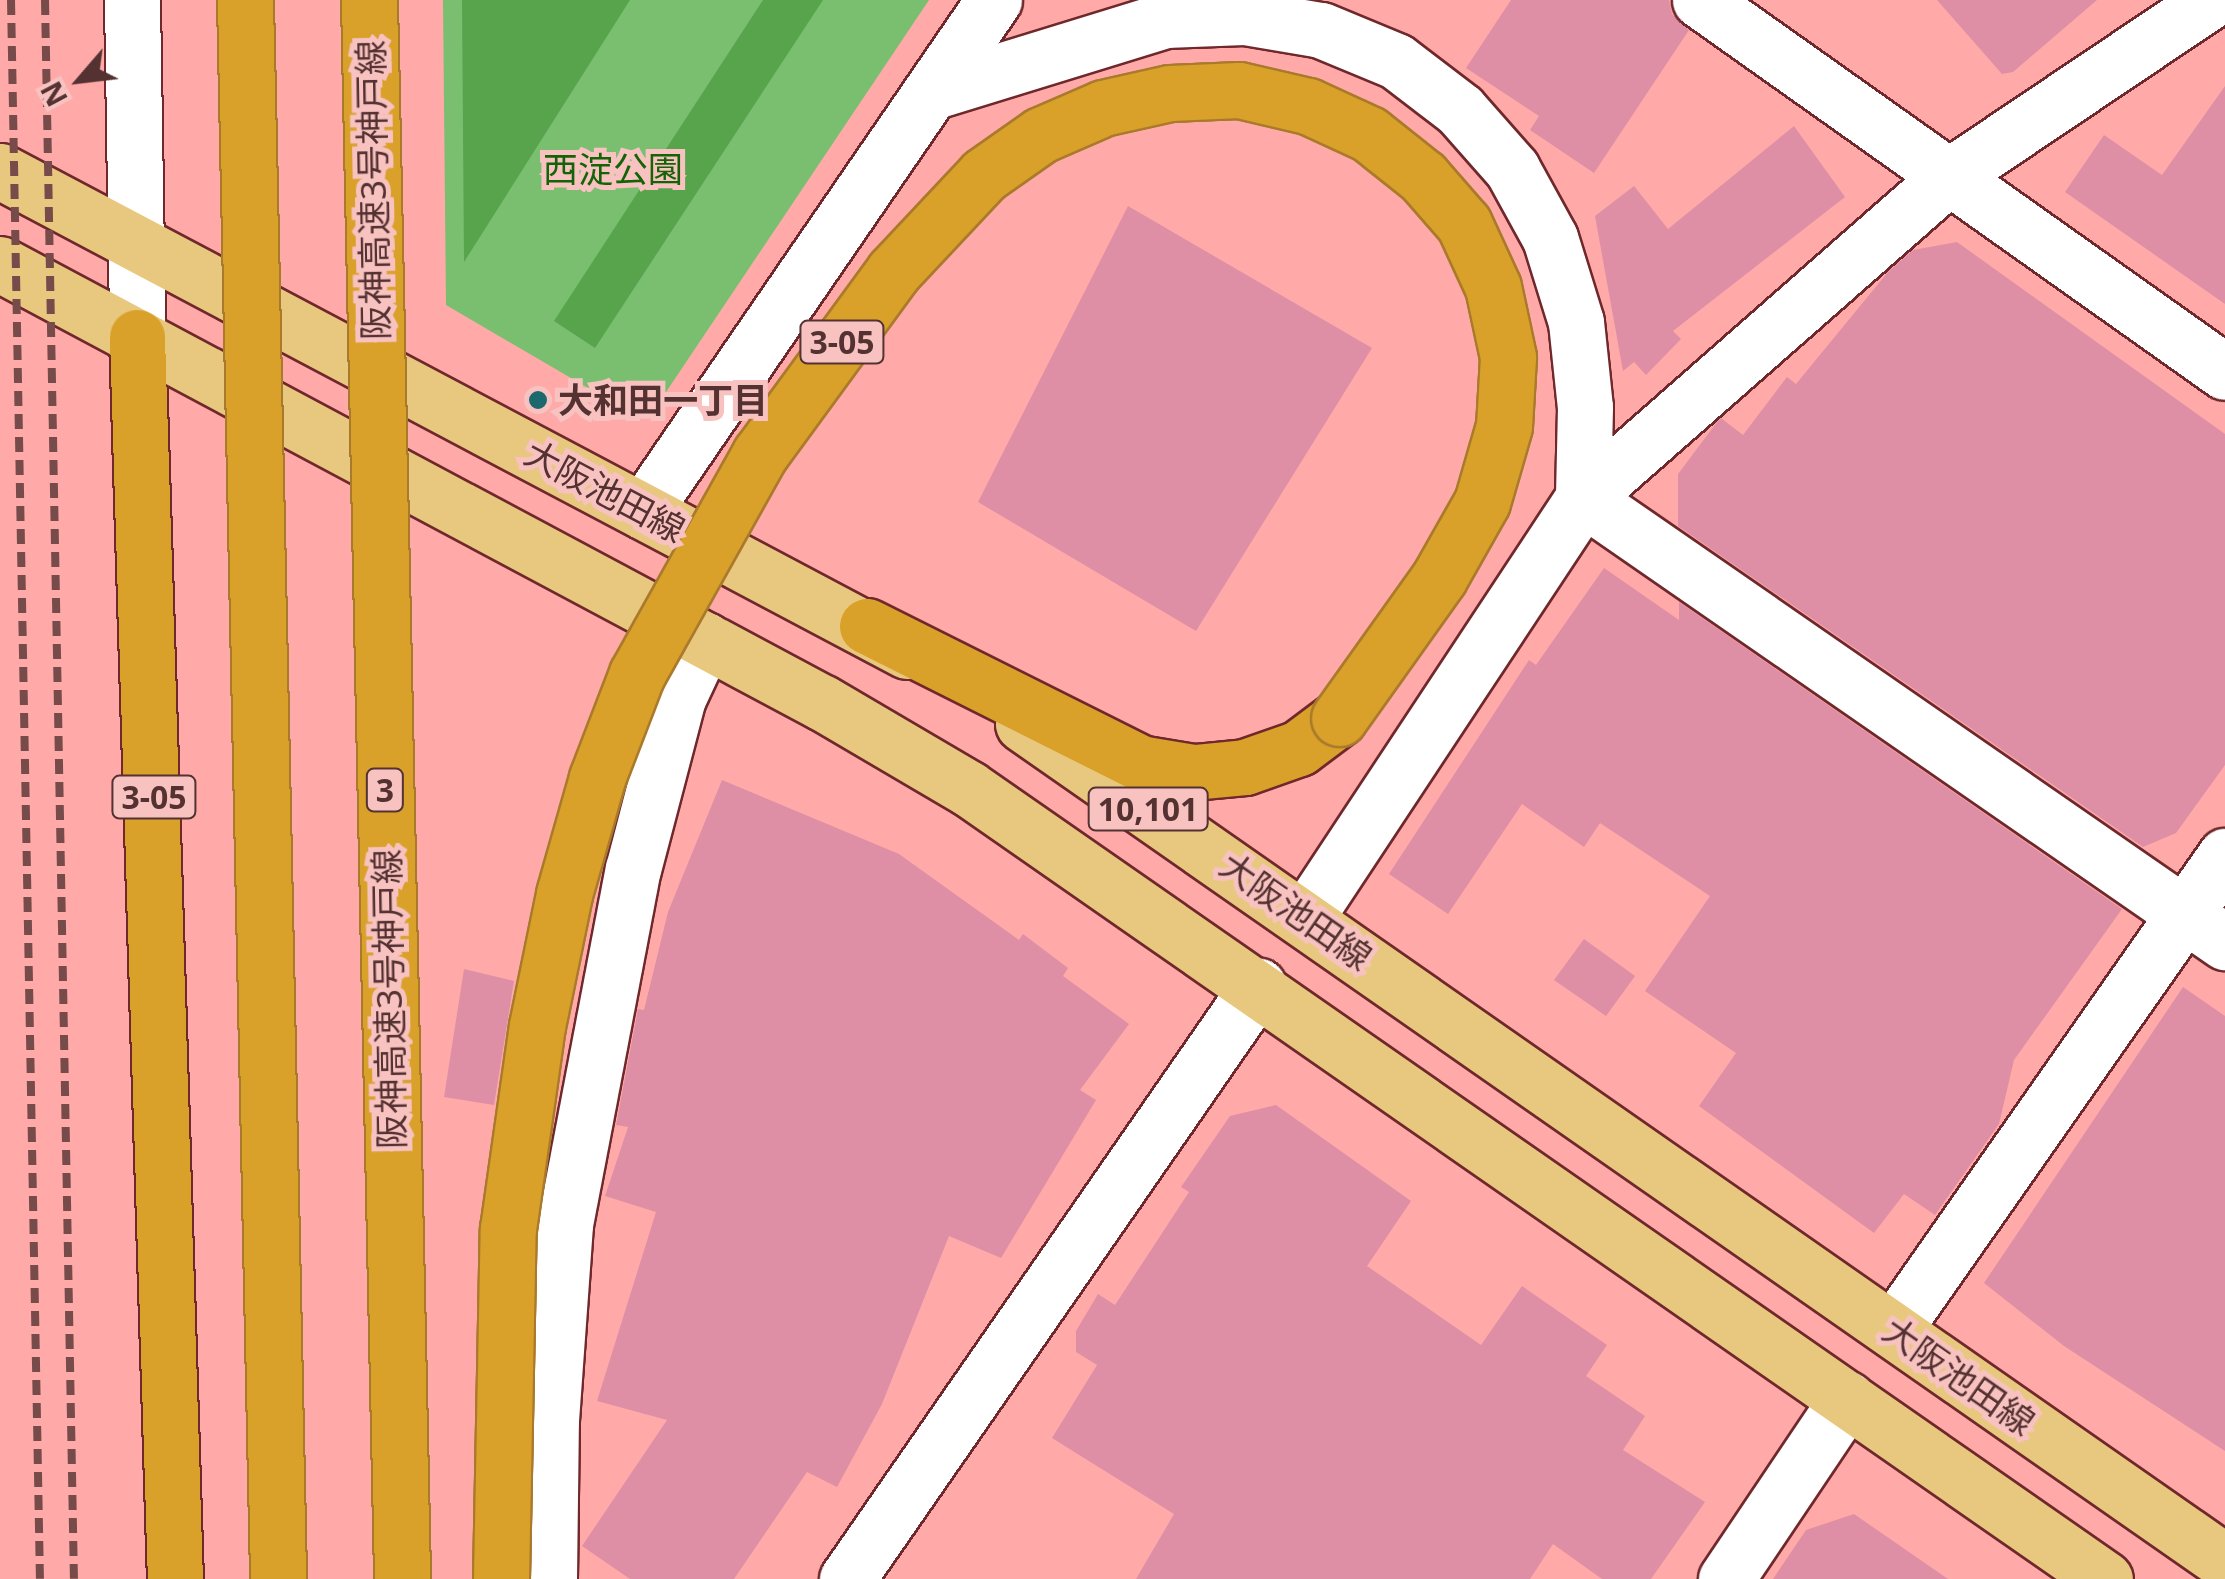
<!DOCTYPE html>
<meta charset="utf-8">
<style>
body{margin:0}
#map{position:relative;width:2225px;height:1579px;overflow:hidden;background:#ffaaa8;font-family:"Noto Sans","Noto Sans JP",sans-serif}
div>[style]{position:absolute}
[style*='--x']{left:calc(var(--x)*1px);top:calc(var(--y)*1px);width:calc(var(--w)*1px);rotate:calc(var(--a)*1deg)}
.green>*{inset:0;background:#79bf6f}
.forest>*{inset:0;background:#57a44c}
.building>*{inset:0;background:#de8fa5}
.roads{filter:drop-shadow(2px 0 #6f282b) drop-shadow(-2px 0 #6f282b) drop-shadow(0 2px #6f282b) drop-shadow(0 -2px #6f282b)}
.street>*{height:55px;margin:-27.5px;padding:0 27.5px;transform-origin:27.5px;border-radius:27.5px;background:#fff}
.secondary>*{height:55px;margin:-27.5px;padding:0 27.5px;transform-origin:27.5px;border-radius:27.5px;background:#fff}
.primary>*{height:55px;margin:-27.5px;padding:0 27.5px;transform-origin:27.5px;border-radius:27.5px;background:#e8c77f}
.highway>*{height:55px;margin:-27.5px;padding:0 27.5px;transform-origin:27.5px;border-radius:27.5px;background:#d9a12a}
.rail>*{height:8px;margin-top:-4px;transform-origin:0;background:repeating-linear-gradient(90deg,#774b4a 0 15px,transparent 0 23px)}
.bridges{filter:drop-shadow(2px 0 #aa7a2c) drop-shadow(-2px 0 #aa7a2c) drop-shadow(0 2px #aa7a2c) drop-shadow(0 -2px #aa7a2c)}
.highway-bridge>*{height:55px;margin:-27.5px;padding:0 27.5px;transform-origin:27.5px;border-radius:27.5px;background:#d9a12a}
.dots>*{width:28px;height:28px;translate:-50% -50%;box-sizing:border-box;border:5px solid #f7c2c0;border-radius:50%}
span{translate:-50% -50%;white-space:nowrap;text-align:center;line-height:1.15;-webkit-text-stroke:10px #f7c2c0;paint-order:stroke}
.shield-label span{padding:2px 8px;background:#f7c2c0;border:2px solid;border-radius:8px;-webkit-text-stroke-width:0}
.shield-label{font-size:32px;color:#543231;font-weight:700}
.park-label{font-size:35px;color:#146306}
.street-label{font-size:35px;color:#543231}
.poi-label{font-size:35px;color:#543231;font-weight:700}
.left{translate:0 -50%;text-align:left}
.north{position:absolute;left:30px;top:30px;width:100px;height:100px;-webkit-text-stroke:8px #f7c2c0;paint-order:stroke;rotate:242deg;font-size:28px;font-weight:700;line-height:40px;text-align:center;color:#543231}
.north::after{content:'';display:block;margin:auto;width:35px;height:45px;background:#543231;clip-path:polygon(50% 0,100% 100%,50% 72%,0 100%)}
</style>
<div id="map">
<div class="green">
<div style="clip-path:polygon(443px 0,929px 0,662px 398px,624px 409px,446px 305px)"></div>
</div>
<div class="forest">
<div style="clip-path:polygon(462px 0,630px 0,464px 262px)"></div>
<div style="clip-path:polygon(763px 0,823px 0,595px 348px,554px 321px)"></div>
</div>
<div class="building">
<div style="clip-path:polygon(1511px 0,1669px 0,1672px 14px,1689px 30px,1594px 173px,1530px 130px,1539px 116px,1466px 68px)"></div>
<div style="clip-path:polygon(1937px 0,2097px 0,2013px 72px,2002px 74px)"></div>
<div style="clip-path:polygon(2225px 86px,2225px 304px,2065px 192px,2104px 135px,2162px 175px)"></div>
<div style="clip-path:polygon(1794px 126px,1845px 197px,1673px 331px,1681px 339px,1646px 375px,1634px 362px,1623px 371px,1595px 216px,1634px 186px,1668px 229px)"></div>
<div style="clip-path:polygon(1128px 206px,1372px 348px,1196px 631px,978px 502px)"></div>
<div style="clip-path:polygon(1957px 242px,2225px 434px,2225px 765px,2176px 833px,2143px 847px,1678px 526px,1678px 474px,1717px 422px,1721px 418px,1743px 435px,1787px 377px,1796px 384px,1888px 272px,1913px 250px)"></div>
<div style="clip-path:polygon(1604px 568px,1679px 620px,1679px 602px,2122px 909px,2014px 1060px,1999px 1124px,1935px 1215px,1904px 1194px,1874px 1233px,1699px 1106px,1736px 1053px,1645px 991px,1710px 896px,1600px 823px,1584px 847px,1522px 804px,1448px 914px,1389px 874px,1529px 660px,1536px 665px)"></div>
<div style="clip-path:polygon(722px 780px,899px 854px,1019px 940px,1023px 934px,1068px 968px,1063px 976px,1129px 1024px,1080px 1090px,1096px 1100px,1001px 1258px,949px 1236px,882px 1404px,837px 1487px,807px 1472px,734px 1579px,630px 1579px,582px 1546px,667px 1420px,597px 1401px,656px 1212px,605px 1196px,628px 1127px,616px 1125px,638px 1009px,644px 1010px,668px 912px)"></div>
<div style="clip-path:polygon(1584px 939px,1635px 976px,1606px 1016px,1554px 980px)"></div>
<div style="clip-path:polygon(464px 969px,514px 981px,494px 1105px,444px 1097px)"></div>
<div style="clip-path:polygon(2183px 987px,2225px 1016px,2225px 1451px,2064px 1346px,1984px 1283px)"></div>
<div style="clip-path:polygon(1276px 1105px,1411px 1201px,1367px 1266px,1481px 1345px,1522px 1286px,1607px 1345px,1586px 1376px,1645px 1416px,1623px 1450px,1705px 1502px,1651px 1579px,1602px 1579px,1553px 1544px,1530px 1579px,1136px 1579px,1174px 1514px,1052px 1438px,1097px 1365px,1076px 1352px,1076px 1331px,1098px 1294px,1115px 1305px,1189px 1192px,1181px 1187px,1230px 1116px)"></div>
<div style="clip-path:polygon(1854px 1514px,1948px 1579px,1773px 1579px,1806px 1530px)"></div>
</div>
<div class="roads">
<div class="street">
<div style="--x:1700;--y:0;--w:643;--a:35.32"></div>
<div style="--x:938;--y:90;--w:238;--a:-17.1"></div>
<div style="--x:1165;--y:20;--w:79;--a:-2.2"></div>
<div style="--x:1244;--y:17;--w:78;--a:9.6"></div>
<div style="--x:1321;--y:30;--w:81;--a:22.5"></div>
<div style="--x:1396;--y:61;--w:81;--a:37.4"></div>
<div style="--x:1460;--y:110;--w:79;--a:48.6"></div>
<div style="--x:1512;--y:169;--w:79;--a:61.2"></div>
<div style="--x:1550;--y:238;--w:88;--a:72.8"></div>
<div style="--x:1576;--y:322;--w:85;--a:84"></div>
<div style="--x:1585;--y:407;--w:91;--a:91.3"></div>
<div style="--x:1583;--y:498;--w:781;--a:34.67"></div>
<div style="--x:643;--y:511;--w:620;--a:-55.52"></div>
<div style="--x:1306;--y:917;--w:502;--a:-56.53"></div>
<div style="--x:1583;--y:498;--w:490;--a:-41.3"></div>
<div style="--x:1951;--y:175;--w:313;--a:-33.9"></div>
<div style="--x:1893;--y:1330;--w:579;--a:-54.99"></div>
<div style="--x:549;--y:1579;--w:159;--a:-89.3"></div>
<div style="--x:551;--y:1420;--w:196;--a:-85.9"></div>
<div style="--x:565;--y:1224;--w:361;--a:-79.2"></div>
<div style="--x:633;--y:869;--w:177;--a:-75.3"></div>
<div style="--x:678;--y:698;--w:64;--a:-65"></div>
<div style="--x:847;--y:1579;--w:722;--a:-55.27"></div>
<div style="--x:1726;--y:1579;--w:217;--a:-56.1"></div>
</div>
<div class="secondary">
<div style="--x:132;--y:0;--w:337;--a:89.1"></div>
</div>
<div class="primary">
<div style="--x:0;--y:171;--w:1026;--a:27.89"></div>
<div style="--x:0;--y:264;--w:933;--a:28.08"></div>
<div style="--x:823;--y:703;--w:168;--a:30.4"></div>
<div style="--x:968;--y:788;--w:1385;--a:34.83"></div>
<div style="--x:1023;--y:724;--w:1465;--a:34.88"></div>
</div>
<div class="highway">
<div style="--x:137;--y:337;--w:1243;--a:88.25"></div>
<div style="--x:867;--y:626;--w:305;--a:26.6"></div>
<div style="--x:1140;--y:763;--w:55;--a:9.5"></div>
<div style="--x:1194;--y:772;--w:51;--a:-5.6"></div>
<div style="--x:1245;--y:767;--w:57;--a:-19.4"></div>
<div style="--x:1299;--y:748;--w:50;--a:-36.9"></div>
</div>
</div>
<div class="rail">
<div style="--x:11;--y:0;--w:1579;--a:88.95"></div>
<div style="--x:45;--y:0;--w:1579;--a:88.95"></div>
</div>
<div class="bridges">
<div class="highway-bridge">
<div style="--x:245;--y:0;--w:1579;--a:88.8"></div>
<div style="--x:369;--y:0;--w:1579;--a:88.8"></div>
<div style="--x:501;--y:1579;--w:350;--a:-88.9"></div>
<div style="--x:508;--y:1229;--w:205;--a:-81.9"></div>
<div style="--x:537;--y:1026;--w:135;--a:-78.4"></div>
<div style="--x:564;--y:894;--w:121;--a:-74.1"></div>
<div style="--x:597;--y:778;--w:111;--a:-69"></div>
<div style="--x:637;--y:674;--w:252;--a:-60.8"></div>
<div style="--x:760;--y:454;--w:225;--a:-53.8"></div>
<div style="--x:893;--y:272;--w:133;--a:-46.8"></div>
<div style="--x:984;--y:175;--w:70;--a:-35.1"></div>
<div style="--x:1041;--y:135;--w:68;--a:-23.5"></div>
<div style="--x:1103;--y:108;--w:69;--a:-12.6"></div>
<div style="--x:1170;--y:93;--w:69;--a:-2.5"></div>
<div style="--x:1239;--y:90;--w:71;--a:13.1"></div>
<div style="--x:1308;--y:106;--w:67;--a:24.7"></div>
<div style="--x:1369;--y:134;--w:69;--a:38.5"></div>
<div style="--x:1423;--y:177;--w:62;--a:48.9"></div>
<div style="--x:1464;--y:224;--w:69;--a:65.3"></div>
<div style="--x:1493;--y:287;--w:72;--a:77.9"></div>
<div style="--x:1508;--y:357;--w:69;--a:93.3"></div>
<div style="--x:1504;--y:426;--w:79;--a:106.1"></div>
<div style="--x:1482;--y:502;--w:87;--a:119.5"></div>
<div style="--x:1439;--y:578;--w:172;--a:125.5"></div>
</div>
</div>
<div class="dots">
<div style="left:538px;top:400px;background:#1b686d"></div>
</div>
<div class="shield-label">
<span style="left:842px;top:342px">3-05</span>
<span style="left:385px;top:790px">3</span>
<span style="left:154px;top:797px">3-05</span>
<span style="left:1148px;top:809px">10,101</span>
</div>
<div class="park-label">
<span style="left:613px;top:169px">西淀公園</span>
</div>
<div class="street-label">
<span style="left:373px;top:190px;rotate:-91deg">阪神高速3号神戸線</span>
<span style="left:605px;top:491px;rotate:28deg">大阪池田線</span>
<span style="left:1296px;top:911px;rotate:35deg">大阪池田線</span>
<span style="left:389px;top:999px;rotate:-91deg">阪神高速3号神戸線</span>
<span style="left:1959px;top:1376px;rotate:35deg">大阪池田線</span>
</div>
<div class="poi-label">
<span class="left" style="left:558px;top:400px">大和田一丁目</span>
</div>
<div class="north">N</div>
</div>
